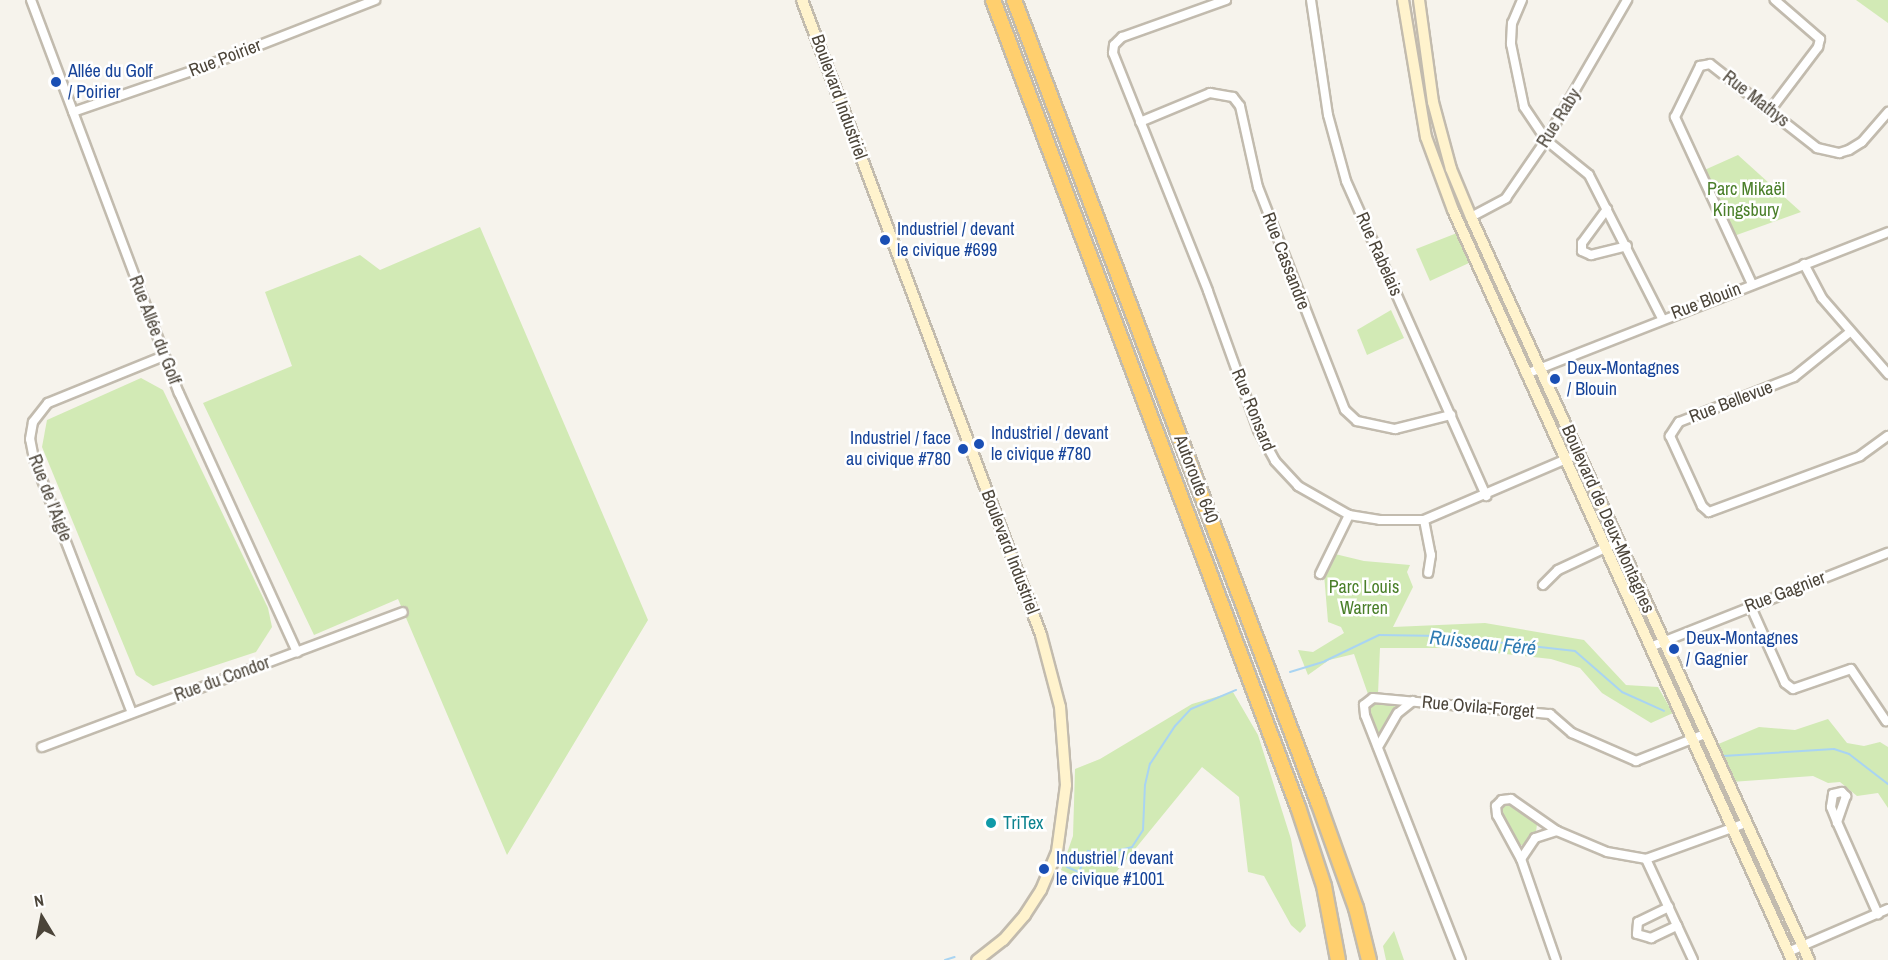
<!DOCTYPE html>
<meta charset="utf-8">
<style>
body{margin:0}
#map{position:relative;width:1888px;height:960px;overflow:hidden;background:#f6f3ec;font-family:"Archivo Narrow",sans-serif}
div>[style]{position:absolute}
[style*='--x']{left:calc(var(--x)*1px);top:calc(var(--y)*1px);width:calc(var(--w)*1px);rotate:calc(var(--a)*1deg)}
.green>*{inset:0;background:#d2eab5}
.stream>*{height:2px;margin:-1px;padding:0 1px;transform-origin:1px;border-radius:1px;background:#a9d4f2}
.roads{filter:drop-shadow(2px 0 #c2bbae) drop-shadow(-2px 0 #c2bbae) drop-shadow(0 2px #c2bbae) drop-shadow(0 -2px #c2bbae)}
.street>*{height:8px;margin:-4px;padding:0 4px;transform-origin:4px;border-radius:4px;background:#fff}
.secondary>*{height:10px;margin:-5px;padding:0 5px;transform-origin:5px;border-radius:5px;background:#fff3cd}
.highway>*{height:14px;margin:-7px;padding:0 7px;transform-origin:7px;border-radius:7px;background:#ffcf6e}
.dots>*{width:16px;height:16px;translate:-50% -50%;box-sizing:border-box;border:3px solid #fff;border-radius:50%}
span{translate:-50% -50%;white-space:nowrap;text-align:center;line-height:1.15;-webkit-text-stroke:5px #fff;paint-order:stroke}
.street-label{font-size:18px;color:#4b4439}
.transit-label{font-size:18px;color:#164399}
.left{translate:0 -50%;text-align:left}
.right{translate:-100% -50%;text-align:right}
.park-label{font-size:18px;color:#4a7f2a}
.culture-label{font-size:18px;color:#0d838f}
.water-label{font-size:20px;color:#2e7ab2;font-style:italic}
.north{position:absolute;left:12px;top:888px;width:60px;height:60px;-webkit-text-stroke:4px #fff;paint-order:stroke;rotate:350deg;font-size:16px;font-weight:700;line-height:24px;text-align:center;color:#4b4439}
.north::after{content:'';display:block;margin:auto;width:21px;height:27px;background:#4b4439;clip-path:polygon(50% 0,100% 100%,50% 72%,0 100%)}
</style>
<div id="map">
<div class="green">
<div style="clip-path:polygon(1856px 0,1888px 0,1888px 23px)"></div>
<div style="clip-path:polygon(1738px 155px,1801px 212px,1731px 237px,1700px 172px)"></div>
<div style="clip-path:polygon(480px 227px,648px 620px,507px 855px,398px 599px,314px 635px,203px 403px,292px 366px,265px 292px,360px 255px,380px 270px)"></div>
<div style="clip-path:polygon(1457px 233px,1469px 263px,1430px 281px,1416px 249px)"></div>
<div style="clip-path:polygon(1391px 310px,1404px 338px,1367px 355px,1357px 330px)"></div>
<div style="clip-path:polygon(141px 378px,163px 390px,268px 608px,272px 627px,256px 652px,153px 686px,136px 675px,42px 447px,47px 420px)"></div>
<div style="clip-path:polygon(1335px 554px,1364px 561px,1410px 565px,1407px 572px,1413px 587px,1393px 627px,1485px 623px,1584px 640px,1626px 685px,1658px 687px,1673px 713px,1651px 723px,1602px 693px,1580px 668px,1551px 659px,1451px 648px,1380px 648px,1378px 694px,1373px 697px,1369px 697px,1354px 654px,1329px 660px,1308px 675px,1298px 650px,1313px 652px,1344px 633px,1341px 627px,1328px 622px,1324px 574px)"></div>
<div style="clip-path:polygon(1233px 692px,1258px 735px,1291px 839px,1306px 926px,1300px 933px,1291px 925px,1264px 876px,1248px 872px,1239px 797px,1202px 767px,1113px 876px,1092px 884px,1061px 870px,1073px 836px,1075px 769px,1100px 759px,1192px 704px)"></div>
<div style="clip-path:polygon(1373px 698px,1398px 702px,1398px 713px,1383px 733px,1375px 733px,1364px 705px)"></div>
<div style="clip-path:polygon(1828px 719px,1847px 743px,1864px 746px,1880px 742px,1888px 747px,1888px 808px,1878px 793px,1857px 796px,1840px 782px,1828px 783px,1813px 776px,1731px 782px,1716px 745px,1759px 727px,1795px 730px)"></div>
<div style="clip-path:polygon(1511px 799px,1538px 818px,1535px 838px,1527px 846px,1513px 844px,1497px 815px,1502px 800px)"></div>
<div style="clip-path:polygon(1394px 931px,1404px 960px,1386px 960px,1383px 946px)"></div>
</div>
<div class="stream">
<div style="--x:1290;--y:672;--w:37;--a:-17"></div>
<div style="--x:1325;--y:661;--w:60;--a:-25.7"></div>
<div style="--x:1379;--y:635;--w:63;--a:0.9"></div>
<div style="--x:1442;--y:636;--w:134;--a:6.4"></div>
<div style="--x:1575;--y:651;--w:62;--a:41.1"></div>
<div style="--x:1622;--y:692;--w:46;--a:24.3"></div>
<div style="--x:1723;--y:756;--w:111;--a:-3.6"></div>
<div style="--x:1834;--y:749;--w:16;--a:18"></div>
<div style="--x:1849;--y:754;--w:49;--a:37.6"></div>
<div style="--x:1067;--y:867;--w:13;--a:23"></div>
<div style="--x:1079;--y:872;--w:23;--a:-67"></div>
<div style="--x:1088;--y:851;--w:16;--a:11"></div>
<div style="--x:1104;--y:854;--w:29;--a:-14"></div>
<div style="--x:1132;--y:847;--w:20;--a:-57"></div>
<div style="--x:1143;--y:830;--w:45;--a:-87.5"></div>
<div style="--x:1145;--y:785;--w:22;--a:-77"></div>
<div style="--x:1150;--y:764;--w:45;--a:-56.7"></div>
<div style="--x:1175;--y:726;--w:23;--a:-47"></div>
<div style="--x:1191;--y:709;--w:49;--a:-22.9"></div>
<div style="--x:945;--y:960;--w:10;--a:-17"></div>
</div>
<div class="roads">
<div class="street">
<div style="--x:31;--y:0;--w:420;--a:69.4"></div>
<div style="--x:179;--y:393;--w:285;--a:65.5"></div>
<div style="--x:1226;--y:0;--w:110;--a:160.4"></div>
<div style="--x:1122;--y:37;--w:11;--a:135"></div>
<div style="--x:1114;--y:45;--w:8;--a:97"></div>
<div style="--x:1113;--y:53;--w:256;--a:68.2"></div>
<div style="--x:1208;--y:291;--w:148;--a:70.2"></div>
<div style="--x:1258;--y:430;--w:35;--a:61"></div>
<div style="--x:1275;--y:461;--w:34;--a:47"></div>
<div style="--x:1298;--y:486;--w:59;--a:29.6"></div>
<div style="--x:1349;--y:515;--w:31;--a:9"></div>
<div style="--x:1380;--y:520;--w:44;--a:0"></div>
<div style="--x:1424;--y:520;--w:168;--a:-23.2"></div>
<div style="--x:1311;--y:0;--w:116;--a:81.6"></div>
<div style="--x:1328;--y:115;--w:68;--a:74.7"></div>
<div style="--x:1346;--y:181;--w:345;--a:66"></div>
<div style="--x:1522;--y:0;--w:25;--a:113"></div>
<div style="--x:1512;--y:23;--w:21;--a:93"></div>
<div style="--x:1511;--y:44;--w:64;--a:78.3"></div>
<div style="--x:1524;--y:107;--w:40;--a:56"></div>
<div style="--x:1546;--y:140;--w:55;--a:39.1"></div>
<div style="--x:1589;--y:175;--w:161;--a:63"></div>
<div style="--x:1771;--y:109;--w:78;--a:-52.8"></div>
<div style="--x:1818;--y:47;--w:8;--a:-76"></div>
<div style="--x:1820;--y:39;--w:60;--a:-139.1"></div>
<div style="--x:73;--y:112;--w:135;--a:-19"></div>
<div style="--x:201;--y:68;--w:187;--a:-21.3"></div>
<div style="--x:1140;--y:122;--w:76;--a:-22.5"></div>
<div style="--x:1210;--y:93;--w:23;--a:10"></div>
<div style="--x:1233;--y:97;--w:11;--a:52"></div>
<div style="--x:1240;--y:106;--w:83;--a:77.5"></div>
<div style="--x:1258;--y:187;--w:239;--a:68.7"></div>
<div style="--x:1345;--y:410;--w:16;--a:43"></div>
<div style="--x:1357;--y:421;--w:39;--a:12"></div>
<div style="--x:1395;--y:429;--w:58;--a:-14"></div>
<div style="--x:1607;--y:209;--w:42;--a:126.3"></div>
<div style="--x:1582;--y:243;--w:8;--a:90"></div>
<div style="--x:1582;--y:251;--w:10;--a:24"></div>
<div style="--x:1591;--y:255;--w:37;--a:-14"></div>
<div style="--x:1471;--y:217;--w:40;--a:-28"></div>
<div style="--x:1506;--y:198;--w:70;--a:-55.4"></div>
<div style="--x:1546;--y:140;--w:162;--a:-59.9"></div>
<div style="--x:1804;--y:264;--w:38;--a:62"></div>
<div style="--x:1822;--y:298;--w:101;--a:49"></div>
<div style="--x:1752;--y:284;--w:184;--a:-114.8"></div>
<div style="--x:1675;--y:117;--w:57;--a:-63.9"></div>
<div style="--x:1700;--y:66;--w:10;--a:-11"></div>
<div style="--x:1710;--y:64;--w:136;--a:38.1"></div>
<div style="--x:1817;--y:148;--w:23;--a:13"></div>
<div style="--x:1839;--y:153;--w:10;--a:-17"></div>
<div style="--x:1849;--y:150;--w:15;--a:-32"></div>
<div style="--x:1862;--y:142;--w:40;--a:-49"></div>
<div style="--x:1850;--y:332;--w:72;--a:141.2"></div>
<div style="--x:1794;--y:377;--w:123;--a:158.6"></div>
<div style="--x:1679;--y:422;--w:17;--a:123"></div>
<div style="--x:1670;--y:436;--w:77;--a:65.4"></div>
<div style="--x:1702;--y:506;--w:9;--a:41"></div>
<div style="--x:1709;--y:512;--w:161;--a:-20.3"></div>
<div style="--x:1860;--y:456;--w:34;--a:-36"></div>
<div style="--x:1526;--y:374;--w:389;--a:-21.4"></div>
<div style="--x:1424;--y:520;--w:36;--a:79"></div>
<div style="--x:1431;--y:555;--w:18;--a:99"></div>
<div style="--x:1320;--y:574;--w:66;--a:-63.8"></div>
<div style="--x:1543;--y:585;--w:21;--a:-45"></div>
<div style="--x:1558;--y:570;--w:66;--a:-25"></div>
<div style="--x:1750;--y:605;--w:85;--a:65.8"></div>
<div style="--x:1785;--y:683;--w:10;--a:37"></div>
<div style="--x:1793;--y:689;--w:61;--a:-19"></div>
<div style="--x:1851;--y:669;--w:63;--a:56.1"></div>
<div style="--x:1650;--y:647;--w:256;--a:-21.6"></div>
<div style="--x:132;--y:713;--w:272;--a:-111.1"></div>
<div style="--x:34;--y:459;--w:20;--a:-101"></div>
<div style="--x:30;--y:439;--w:17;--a:-80"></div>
<div style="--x:33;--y:422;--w:24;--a:-52"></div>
<div style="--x:48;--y:403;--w:125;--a:-22.1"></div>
<div style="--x:42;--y:747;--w:385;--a:-20.5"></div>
<div style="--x:1378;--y:747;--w:39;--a:-60"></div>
<div style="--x:1398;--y:713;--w:19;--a:-39"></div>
<div style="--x:1837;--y:822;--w:16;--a:-112"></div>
<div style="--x:1831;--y:807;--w:13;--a:-81"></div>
<div style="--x:1833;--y:794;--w:9;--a:-13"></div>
<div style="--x:1842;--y:792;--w:6;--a:45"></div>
<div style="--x:1846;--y:796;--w:28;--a:109"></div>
<div style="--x:1837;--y:822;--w:101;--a:66"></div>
<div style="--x:1521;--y:859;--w:25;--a:-56"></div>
<div style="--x:1535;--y:838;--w:23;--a:-18"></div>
<div style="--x:1646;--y:859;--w:111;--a:65"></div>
<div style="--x:1669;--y:907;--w:34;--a:154"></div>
<div style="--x:1638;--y:922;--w:12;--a:95"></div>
<div style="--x:1637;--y:934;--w:15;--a:16"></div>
<div style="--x:1651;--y:938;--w:29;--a:-25"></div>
<div style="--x:1788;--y:952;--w:109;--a:-23.3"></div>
<div style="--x:1461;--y:960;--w:263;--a:-111.4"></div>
<div style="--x:1365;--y:715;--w:10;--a:-96"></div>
<div style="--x:1364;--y:705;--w:11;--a:-38"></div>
<div style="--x:1373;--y:698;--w:178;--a:5.2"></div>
<div style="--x:1550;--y:714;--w:29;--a:41"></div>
<div style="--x:1572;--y:733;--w:70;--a:23.6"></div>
<div style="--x:1636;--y:761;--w:74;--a:-21.4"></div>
<div style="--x:1556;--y:960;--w:107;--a:-109.1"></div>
<div style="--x:1521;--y:859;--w:50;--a:-118.6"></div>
<div style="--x:1497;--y:815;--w:9;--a:-96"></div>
<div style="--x:1496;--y:806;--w:8;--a:-45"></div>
<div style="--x:1502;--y:800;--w:9;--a:-6"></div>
<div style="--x:1511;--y:799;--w:56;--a:34.8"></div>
<div style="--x:1557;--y:831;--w:54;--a:22.8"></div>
<div style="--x:1607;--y:852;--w:40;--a:10"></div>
<div style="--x:1646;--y:859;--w:106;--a:-19.8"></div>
</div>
<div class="secondary">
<div style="--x:802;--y:0;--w:678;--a:69.37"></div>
<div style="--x:1041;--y:635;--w:74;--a:75.2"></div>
<div style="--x:1060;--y:707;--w:78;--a:85.6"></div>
<div style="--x:1066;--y:785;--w:68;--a:97.7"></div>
<div style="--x:1057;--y:852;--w:41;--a:112.8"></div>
<div style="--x:1041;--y:890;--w:30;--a:123"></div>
<div style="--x:1025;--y:915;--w:33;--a:131"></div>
<div style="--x:1003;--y:940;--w:33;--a:142"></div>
<div style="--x:1403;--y:0;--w:139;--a:80.5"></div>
<div style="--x:1426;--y:137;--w:78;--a:69.7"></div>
<div style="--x:1453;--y:210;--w:823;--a:65.68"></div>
<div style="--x:1419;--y:0;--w:103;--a:82.2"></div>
<div style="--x:1433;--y:102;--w:69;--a:75"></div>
<div style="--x:1451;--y:169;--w:52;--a:67.4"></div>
<div style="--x:1471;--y:217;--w:816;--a:65.54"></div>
</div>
<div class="highway">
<div style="--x:993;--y:0;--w:863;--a:69.3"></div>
<div style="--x:1298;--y:807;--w:83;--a:71.8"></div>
<div style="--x:1324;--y:886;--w:75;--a:79.3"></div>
<div style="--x:1014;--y:0;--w:858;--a:69.24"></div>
<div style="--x:1318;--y:802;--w:113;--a:70.3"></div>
<div style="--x:1356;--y:908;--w:54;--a:76"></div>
</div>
</div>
<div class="dots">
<div style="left:56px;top:82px;background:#1a4fb4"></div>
<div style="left:885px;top:240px;background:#1a4fb4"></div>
<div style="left:1555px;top:379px;background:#1a4fb4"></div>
<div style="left:979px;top:444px;background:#1a4fb4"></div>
<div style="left:963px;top:449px;background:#1a4fb4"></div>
<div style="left:1674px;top:649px;background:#1a4fb4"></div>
<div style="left:991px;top:823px;background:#0f9aa8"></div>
<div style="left:1044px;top:869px;background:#1a4fb4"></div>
</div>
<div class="street-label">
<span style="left:225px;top:58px;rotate:-21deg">Rue Poirier</span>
<span style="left:839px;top:97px;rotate:70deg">Boulevard Industriel</span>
<span style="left:1756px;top:99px;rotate:38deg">Rue Mathys</span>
<span style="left:1559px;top:118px;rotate:-58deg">Rue Raby</span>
<span style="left:1379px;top:254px;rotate:66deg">Rue Rabelais</span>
<span style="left:1286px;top:261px;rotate:69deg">Rue Cassandre</span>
<span style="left:1706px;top:301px;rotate:-21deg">Rue Blouin</span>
<span style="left:155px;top:330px;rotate:69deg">Rue Allée du Golf</span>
<span style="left:1731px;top:402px;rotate:-21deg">Rue Bellevue</span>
<span style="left:1253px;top:410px;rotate:68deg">Rue Ronsard</span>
<span style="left:1196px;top:479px;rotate:69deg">Autoroute 640</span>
<span style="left:50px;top:498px;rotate:69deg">Rue de l'Aigle</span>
<span style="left:1608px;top:519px;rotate:66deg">Boulevard de Deux-Montagnes</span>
<span style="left:1010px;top:552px;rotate:69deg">Boulevard Industriel</span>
<span style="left:1785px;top:592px;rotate:-21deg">Rue Gagnier</span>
<span style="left:222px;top:679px;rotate:-20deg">Rue du Condor</span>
<span style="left:1478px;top:707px;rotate:5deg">Rue Ovila-Forget</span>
</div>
<div class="transit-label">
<span class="left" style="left:68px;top:82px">Allée du Golf<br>/ Poirier</span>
<span class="left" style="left:897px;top:240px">Industriel / devant<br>le civique #699</span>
<span class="left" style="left:1567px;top:379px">Deux-Montagnes<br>/ Blouin</span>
<span class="left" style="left:991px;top:444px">Industriel / devant<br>le civique #780</span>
<span class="right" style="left:951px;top:449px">Industriel / face<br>au civique #780</span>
<span class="left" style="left:1686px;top:649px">Deux-Montagnes<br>/ Gagnier</span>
<span class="left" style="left:1056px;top:869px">Industriel / devant<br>le civique #1001</span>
</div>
<div class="park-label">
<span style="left:1746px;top:200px">Parc Mikaël<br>Kingsbury</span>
<span style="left:1364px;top:598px">Parc Louis<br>Warren</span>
</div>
<div class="culture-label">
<span class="left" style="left:1003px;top:823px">TriTex</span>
</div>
<div class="water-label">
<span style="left:1483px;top:642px;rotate:6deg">Ruisseau Féré</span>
</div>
<div class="north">N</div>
</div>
